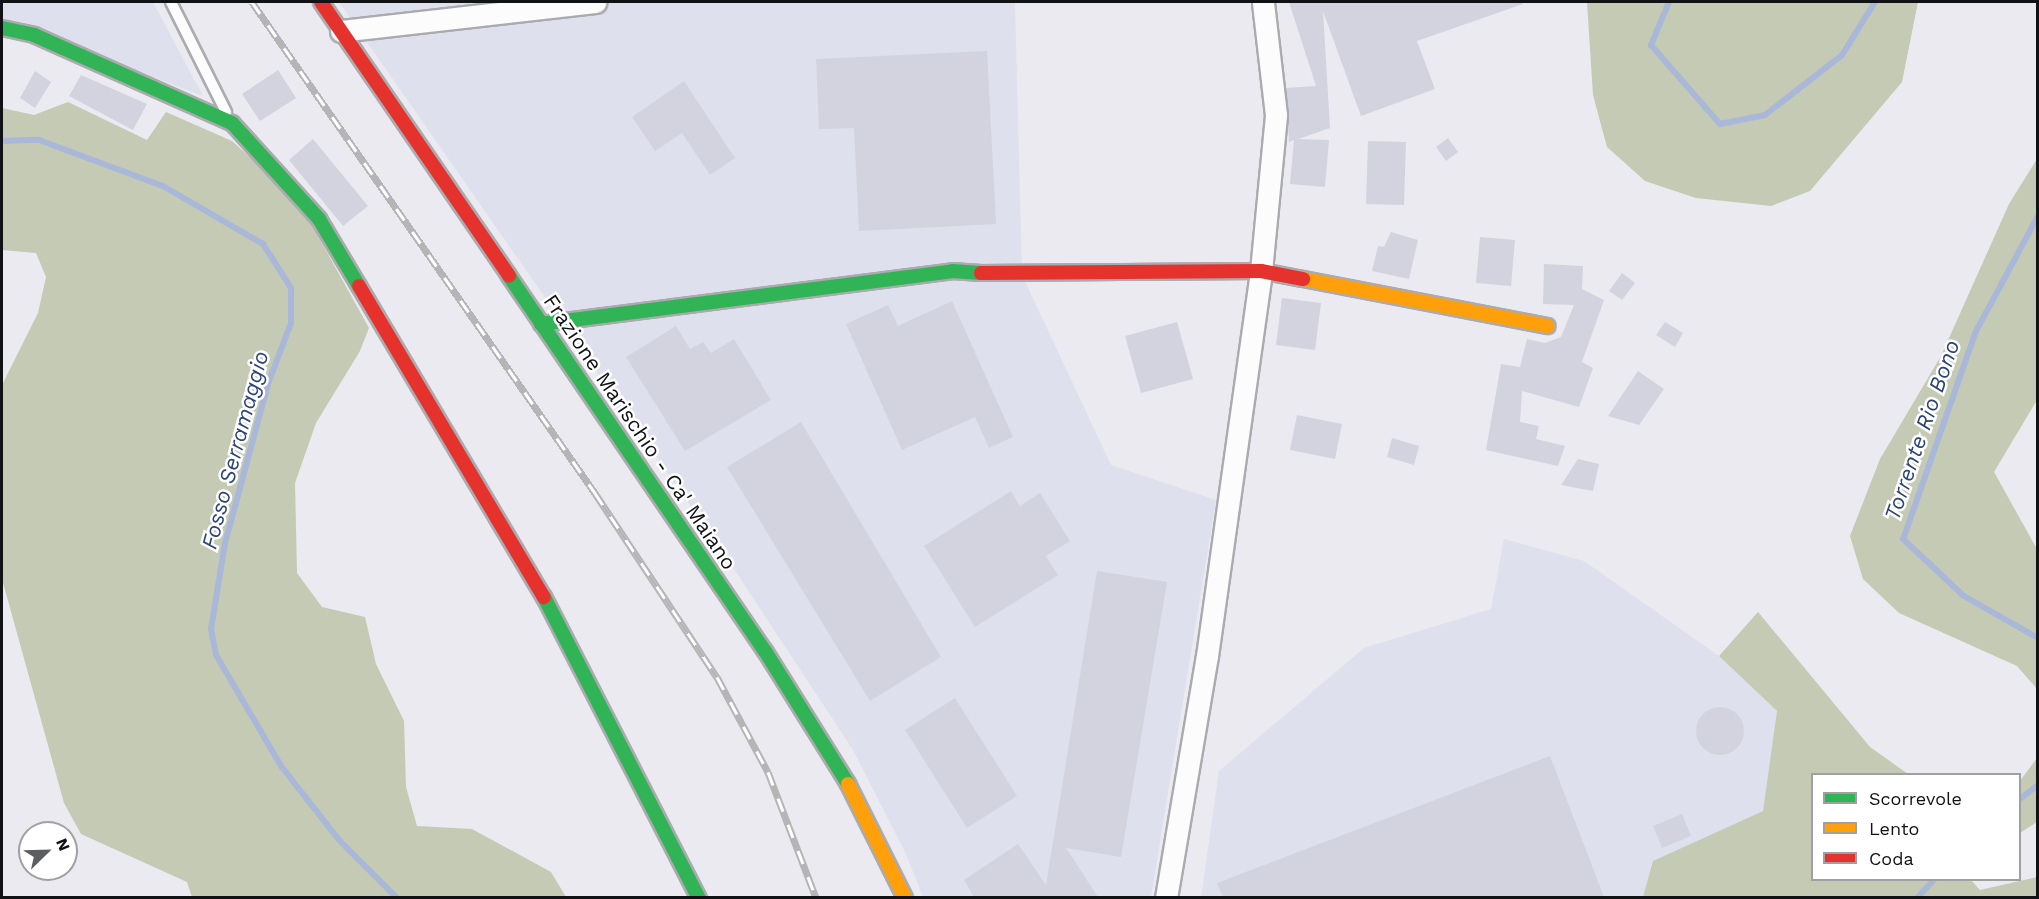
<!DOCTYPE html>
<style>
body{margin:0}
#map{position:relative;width:2039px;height:899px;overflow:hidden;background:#eaeaf0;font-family:"Work Sans",sans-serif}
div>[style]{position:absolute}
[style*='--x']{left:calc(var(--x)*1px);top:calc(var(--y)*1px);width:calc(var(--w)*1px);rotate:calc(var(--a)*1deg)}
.built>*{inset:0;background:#dfe0ed}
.forest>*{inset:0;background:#c4cab3}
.stream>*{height:6px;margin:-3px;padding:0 3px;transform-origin:3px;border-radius:3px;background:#a9b8d8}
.building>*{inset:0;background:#d2d3df}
.round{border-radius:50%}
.roads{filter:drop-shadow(2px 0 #ababaf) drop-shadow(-2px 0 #ababaf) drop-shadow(0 2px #ababaf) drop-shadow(0 -2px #ababaf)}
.lane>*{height:10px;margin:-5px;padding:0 5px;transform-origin:5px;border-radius:5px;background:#fcfcfd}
.street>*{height:21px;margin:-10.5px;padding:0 10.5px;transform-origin:10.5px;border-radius:10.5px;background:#fcfcfd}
.fast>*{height:14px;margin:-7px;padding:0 7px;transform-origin:7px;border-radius:7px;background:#30b455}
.slow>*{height:14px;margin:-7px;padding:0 7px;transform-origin:7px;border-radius:7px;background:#ff9f0a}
.jam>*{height:14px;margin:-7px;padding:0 7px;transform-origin:7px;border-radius:7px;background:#e5322d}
.rail>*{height:7px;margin-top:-3.5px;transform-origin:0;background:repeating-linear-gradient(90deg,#fff 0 14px,#b5b5b7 0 28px);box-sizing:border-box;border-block:2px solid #b5b5b7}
span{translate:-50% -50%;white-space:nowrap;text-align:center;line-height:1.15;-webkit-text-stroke:5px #fff;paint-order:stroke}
.street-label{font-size:21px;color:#111216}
.water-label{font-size:22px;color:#2b447a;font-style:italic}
.frame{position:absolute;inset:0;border:3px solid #111216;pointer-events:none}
.legend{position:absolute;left:1811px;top:773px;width:210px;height:108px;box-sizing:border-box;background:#fff;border:2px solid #a0a0a2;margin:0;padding:8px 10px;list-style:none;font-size:18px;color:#111216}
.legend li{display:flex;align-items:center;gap:12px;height:30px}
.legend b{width:30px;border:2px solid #a0a0a2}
.north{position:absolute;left:18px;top:821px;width:60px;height:60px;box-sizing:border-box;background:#fff;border:2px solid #a0a0a2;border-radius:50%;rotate:67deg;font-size:16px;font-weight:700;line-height:24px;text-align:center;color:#111216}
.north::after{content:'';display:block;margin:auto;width:21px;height:27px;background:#5d5e62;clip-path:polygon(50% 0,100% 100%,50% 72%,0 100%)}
</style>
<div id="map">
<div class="built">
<div style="clip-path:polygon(2px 2px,153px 2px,203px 96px,2px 20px)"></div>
<div style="clip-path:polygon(339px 2px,1015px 2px,1022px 275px,1111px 465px,1216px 500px,1151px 897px,923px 897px,906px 854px,853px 750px,728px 560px)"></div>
<div style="clip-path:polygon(1504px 539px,1584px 561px,1719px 656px,1777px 711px,1763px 811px,1654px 861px,1643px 897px,1201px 898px,1219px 771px,1364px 648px,1491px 609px)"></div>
</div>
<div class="forest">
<div style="clip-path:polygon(1587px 2px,1918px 2px,1902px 82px,1810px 191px,1771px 206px,1696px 198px,1645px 181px,1607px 147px,1593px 95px)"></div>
<div style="clip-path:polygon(68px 102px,147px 140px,166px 112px,232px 141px,298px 200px,369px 328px,360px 351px,316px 423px,295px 483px,297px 573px,322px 607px,365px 617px,376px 664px,404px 721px,406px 787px,417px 826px,472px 829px,551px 872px,566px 897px,192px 897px,187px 882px,81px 834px,64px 803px,2px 579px,2px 385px,38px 313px,46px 277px,36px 253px,2px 250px,2px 108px,34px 115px)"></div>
<div style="clip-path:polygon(2037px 159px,2037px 400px,1994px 472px,2037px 549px,2037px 689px,2017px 666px,1899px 613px,1863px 579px,1850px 536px,1880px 459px,1941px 356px,2009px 204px)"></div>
<div style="clip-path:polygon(1758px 612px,1870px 747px,1908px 774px,1812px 774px,1812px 880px,1971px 880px,1980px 890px,2037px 877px,2037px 897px,1643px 897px,1653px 861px,1763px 811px,1777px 711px,1719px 656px)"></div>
<div style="clip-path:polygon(2037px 758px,2037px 822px,2020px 833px,2020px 781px)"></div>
</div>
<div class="stream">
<div style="--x:1669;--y:2;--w:47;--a:112.7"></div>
<div style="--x:1651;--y:45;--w:105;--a:48.9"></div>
<div style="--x:1720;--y:124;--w:46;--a:-11.3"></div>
<div style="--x:1765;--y:115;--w:98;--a:-37.9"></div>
<div style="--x:1842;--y:55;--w:62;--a:-58.1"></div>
<div style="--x:2;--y:141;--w:37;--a:-2"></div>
<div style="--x:39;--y:140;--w:132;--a:20.4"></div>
<div style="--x:163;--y:186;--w:116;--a:30.1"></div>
<div style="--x:263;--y:244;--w:52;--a:57.5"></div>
<div style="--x:291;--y:288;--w:35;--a:90"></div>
<div style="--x:291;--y:323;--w:65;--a:110.7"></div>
<div style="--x:268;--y:384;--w:165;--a:105.1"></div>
<div style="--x:225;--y:543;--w:87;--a:99.2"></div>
<div style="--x:211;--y:629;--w:26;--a:79"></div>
<div style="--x:216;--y:655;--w:129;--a:59.6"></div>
<div style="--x:281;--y:766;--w:94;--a:51.9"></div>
<div style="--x:339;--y:840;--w:82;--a:45"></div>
<div style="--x:2038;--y:216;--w:131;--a:118.3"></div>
<div style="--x:1976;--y:331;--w:220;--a:109.3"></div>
<div style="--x:1903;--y:539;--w:83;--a:43.1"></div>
<div style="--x:1964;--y:596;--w:85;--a:29.6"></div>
<div style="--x:2020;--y:799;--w:23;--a:-38"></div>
<div style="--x:1917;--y:898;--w:25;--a:-47"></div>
</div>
<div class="building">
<div style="clip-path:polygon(1289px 2px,1522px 2px,1523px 4px,1417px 41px,1435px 89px,1361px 116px,1323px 11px,1330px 128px,1298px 139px,1329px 140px,1325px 187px,1290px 184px,1294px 140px,1289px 142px,1286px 88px,1316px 86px)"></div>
<div style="clip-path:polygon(987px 51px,996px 224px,859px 231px,854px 128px,819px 129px,816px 59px)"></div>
<div style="clip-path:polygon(278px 70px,296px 98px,260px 121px,242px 94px)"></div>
<div style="clip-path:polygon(35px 71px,51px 82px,35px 108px,20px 98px)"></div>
<div style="clip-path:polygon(81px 75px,147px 104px,133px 130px,69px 96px)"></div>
<div style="clip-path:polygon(684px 81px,735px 158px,710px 175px,682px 133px,655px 151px,632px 117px)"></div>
<div style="clip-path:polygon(1448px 138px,1458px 152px,1446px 161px,1436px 147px)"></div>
<div style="clip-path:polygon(313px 139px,368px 206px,343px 226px,289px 160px)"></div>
<div style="clip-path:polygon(1368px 141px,1406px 142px,1404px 205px,1366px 204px)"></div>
<div style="clip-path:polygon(1391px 232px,1418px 240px,1409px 279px,1372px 271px,1378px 246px,1384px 247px)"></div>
<div style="clip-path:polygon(1480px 237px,1515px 240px,1511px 286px,1476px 283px)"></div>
<div style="clip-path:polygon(1544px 264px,1583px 266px,1582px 289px,1604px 300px,1582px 362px,1593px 368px,1579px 407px,1522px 391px,1520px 422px,1539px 426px,1536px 439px,1565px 446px,1558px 466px,1486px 450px,1501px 364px,1520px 367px,1527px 339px,1545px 343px,1561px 337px,1574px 305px,1543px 304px)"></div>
<div style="clip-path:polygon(1622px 273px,1635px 283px,1622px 300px,1609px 291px)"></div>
<div style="clip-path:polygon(1282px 298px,1321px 303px,1315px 350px,1276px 345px)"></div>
<div style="clip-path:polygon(952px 301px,1013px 437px,989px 448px,975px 417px,902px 450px,846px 324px,888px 305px,898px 326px)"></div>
<div style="clip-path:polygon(1177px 322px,1193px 379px,1141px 393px,1125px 336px)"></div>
<div style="clip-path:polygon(1665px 322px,1683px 333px,1675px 347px,1656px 335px)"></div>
<div style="clip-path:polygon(676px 326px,690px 349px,703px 342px,711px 353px,734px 339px,771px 400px,685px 451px,626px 357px)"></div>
<div style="clip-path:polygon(1638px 371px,1664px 389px,1639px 425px,1608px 416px)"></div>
<div style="clip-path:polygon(1297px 415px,1342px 424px,1335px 459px,1290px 450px)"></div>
<div style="clip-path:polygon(801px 422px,941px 657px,870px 701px,727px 467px)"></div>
<div style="clip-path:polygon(1392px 438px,1419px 446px,1414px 465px,1387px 457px)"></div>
<div style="clip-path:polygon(1578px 459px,1599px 464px,1593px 491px,1561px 485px)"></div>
<div style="clip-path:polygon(1011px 491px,1020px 506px,1040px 493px,1070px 541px,1046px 556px,1058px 575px,975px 627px,924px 546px)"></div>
<div style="clip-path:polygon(1097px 571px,1167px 582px,1121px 857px,1066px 848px,1098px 897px,974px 897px,964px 880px,1018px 844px,1046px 885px)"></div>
<div style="clip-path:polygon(955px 698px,1017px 796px,967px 828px,905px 730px)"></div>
<div class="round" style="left:1696px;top:707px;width:48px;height:48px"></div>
<div style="clip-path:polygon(1550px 756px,1604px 897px,1223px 897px,1217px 883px)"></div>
<div style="clip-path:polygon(1682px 814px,1691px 836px,1662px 848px,1653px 826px)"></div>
</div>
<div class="roads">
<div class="lane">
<div style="--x:171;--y:2;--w:123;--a:63.4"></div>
</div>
<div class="street">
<div style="--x:341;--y:31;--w:256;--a:-6.5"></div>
<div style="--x:1166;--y:898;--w:245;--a:-80.4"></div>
<div style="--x:1207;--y:656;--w:389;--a:-82"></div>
<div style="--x:1261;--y:271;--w:157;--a:-84.5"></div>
<div style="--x:1276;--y:115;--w:114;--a:-96.6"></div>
</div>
<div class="fast">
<div style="--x:2;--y:28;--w:33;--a:12"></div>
<div style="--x:34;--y:35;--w:217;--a:24"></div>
<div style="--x:232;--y:123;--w:130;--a:47.8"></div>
<div style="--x:319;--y:219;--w:78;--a:59.2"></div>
<div style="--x:509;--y:276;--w:454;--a:55.7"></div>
<div style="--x:765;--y:651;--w:157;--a:58"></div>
<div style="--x:541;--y:324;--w:414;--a:-7.3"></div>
<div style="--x:952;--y:271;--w:29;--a:4"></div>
<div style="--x:544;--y:597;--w:339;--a:62.8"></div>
</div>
<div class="slow">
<div style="--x:1303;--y:279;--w:249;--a:10.9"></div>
<div style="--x:848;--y:784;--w:127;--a:63.4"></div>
</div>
<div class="jam">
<div style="--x:321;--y:2;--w:332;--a:55.5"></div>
<div style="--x:981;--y:273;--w:280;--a:-0.4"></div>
<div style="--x:1261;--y:271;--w:43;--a:10.8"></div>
<div style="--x:359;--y:286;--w:362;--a:59.3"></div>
</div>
</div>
<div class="rail">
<div style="--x:252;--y:2;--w:599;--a:55.06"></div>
<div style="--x:595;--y:493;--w:221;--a:56.5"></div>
<div style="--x:717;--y:677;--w:108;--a:61.8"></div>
<div style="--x:768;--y:772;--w:135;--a:69.1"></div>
</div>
<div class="street-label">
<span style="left:640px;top:432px;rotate:56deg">Frazione Marischio - Ca' Maiano</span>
</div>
<div class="water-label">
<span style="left:1922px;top:430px;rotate:-71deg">Torrente Rio Bono</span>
<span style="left:235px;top:450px;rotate:-75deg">Fosso Serramaggio</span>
</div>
<div class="frame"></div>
<ul class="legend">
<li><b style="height:8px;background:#30b455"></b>Scorrevole</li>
<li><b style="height:8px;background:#ff9f0a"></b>Lento</li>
<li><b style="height:8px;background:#e5322d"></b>Coda</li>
</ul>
<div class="north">N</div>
</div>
